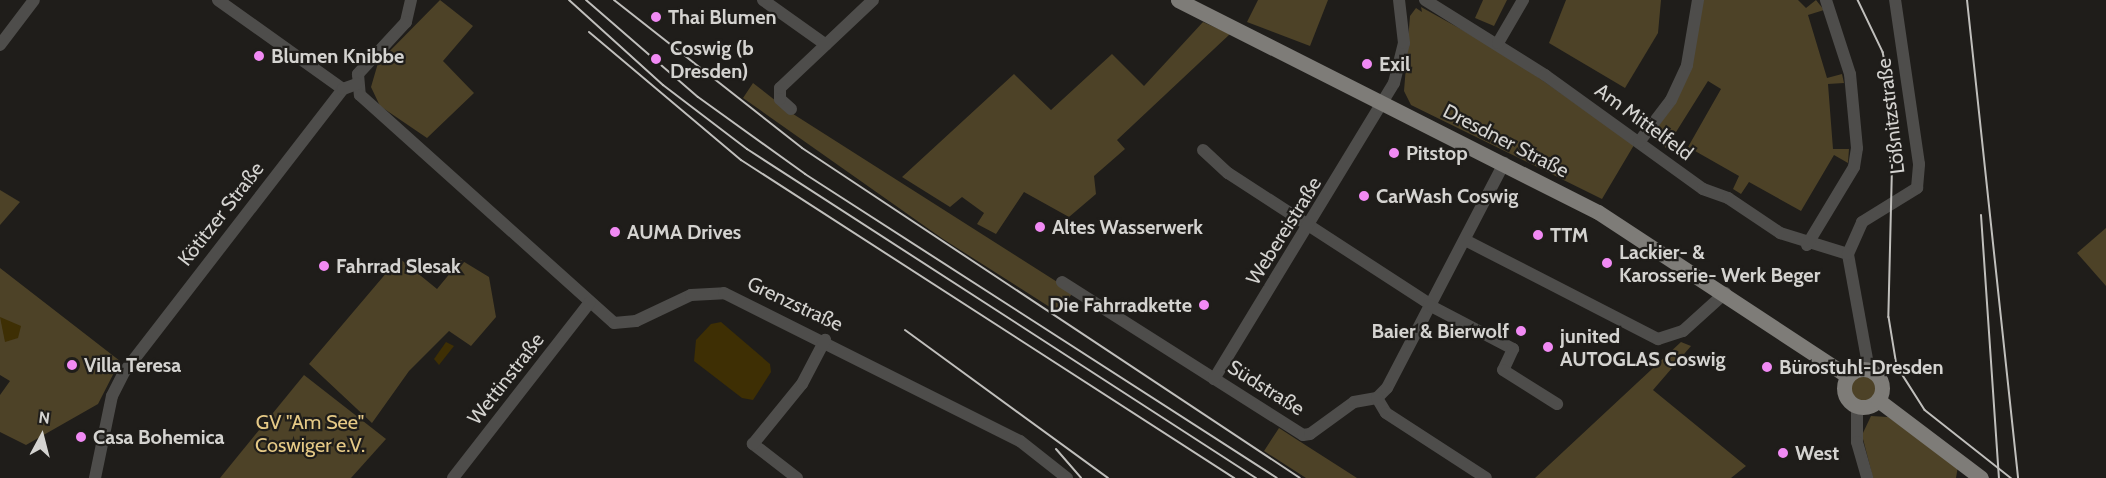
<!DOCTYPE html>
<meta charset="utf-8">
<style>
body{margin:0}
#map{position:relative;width:2106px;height:478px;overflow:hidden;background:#1f1d1a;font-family:Cabin,sans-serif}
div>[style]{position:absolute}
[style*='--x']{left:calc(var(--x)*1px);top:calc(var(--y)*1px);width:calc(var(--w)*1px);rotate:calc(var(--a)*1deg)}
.green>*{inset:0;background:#4d4227}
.round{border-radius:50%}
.water>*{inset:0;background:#3e2f04}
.minor>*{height:12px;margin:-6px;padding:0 6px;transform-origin:6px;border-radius:6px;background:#4e4d4b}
.major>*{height:15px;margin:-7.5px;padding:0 7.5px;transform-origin:7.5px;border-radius:7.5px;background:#7e7c78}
.major>.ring{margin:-7.5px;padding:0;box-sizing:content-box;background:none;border:15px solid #7e7c78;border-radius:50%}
.tram>*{height:1.5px;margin:-0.75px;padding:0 0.75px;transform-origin:0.75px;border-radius:0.75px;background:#c0bfbc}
.rail>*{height:2px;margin:-1px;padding:0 1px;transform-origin:1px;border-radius:1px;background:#c0bfbc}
.dots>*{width:16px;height:16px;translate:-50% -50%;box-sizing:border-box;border:3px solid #1f1d1a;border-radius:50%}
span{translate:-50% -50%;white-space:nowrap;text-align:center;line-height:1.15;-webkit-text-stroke:4.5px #1f1d1a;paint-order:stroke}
.poi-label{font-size:20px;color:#d4d3d0;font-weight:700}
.left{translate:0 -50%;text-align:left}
.right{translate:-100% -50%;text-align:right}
.street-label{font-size:20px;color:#d4d3d0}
.park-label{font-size:20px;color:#e5c986}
.north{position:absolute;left:12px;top:406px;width:60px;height:60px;-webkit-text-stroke:4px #1f1d1a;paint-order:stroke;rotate:7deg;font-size:16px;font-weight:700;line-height:24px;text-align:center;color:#d4d3d0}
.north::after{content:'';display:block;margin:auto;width:21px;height:27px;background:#d4d3d0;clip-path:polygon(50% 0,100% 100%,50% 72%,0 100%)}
</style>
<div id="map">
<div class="green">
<div style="clip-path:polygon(440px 0,473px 26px,443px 61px,474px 93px,427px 138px,380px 106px,371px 87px,378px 63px)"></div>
<div style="clip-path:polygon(1258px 0,1328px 0,1310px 46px,1247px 22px)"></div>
<div style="clip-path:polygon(1483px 0,1507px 0,1494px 26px,1475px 18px)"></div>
<div style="clip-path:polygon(1566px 0,1661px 0,1658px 33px,1625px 88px,1549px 43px)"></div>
<div style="clip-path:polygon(1698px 0,1798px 0,1806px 8px,1816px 0,1824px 10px,1808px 15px,1827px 78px,1842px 74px,1844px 83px,1828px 84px,1833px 149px,1849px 149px,1848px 163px,1834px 155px,1801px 211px,1749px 182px,1741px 194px,1733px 189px,1739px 176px,1688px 147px,1721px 89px,1708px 81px,1666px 148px,1646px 133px,1687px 65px)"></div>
<div style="clip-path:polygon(1421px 7px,1504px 53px,1634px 145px,1602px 199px,1411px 105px,1404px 91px,1410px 16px,1416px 8px,1422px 12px)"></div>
<div style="clip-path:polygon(1203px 22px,1230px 34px,1117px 140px,1125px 149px,1094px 176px,1096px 194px,1069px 217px,1024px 192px,996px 234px,977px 224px,984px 213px,962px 197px,950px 207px,902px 177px,1014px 74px,1051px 110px,1112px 54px,1144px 86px)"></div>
<div style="clip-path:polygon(753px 83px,790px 112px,1073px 292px,1059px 313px,943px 239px,743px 98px)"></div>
<div style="clip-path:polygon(0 190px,20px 202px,0 225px)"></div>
<div style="clip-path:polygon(2106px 228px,2106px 286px,2077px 253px)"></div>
<div style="clip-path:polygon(399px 258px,437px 289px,461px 260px,489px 277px,496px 317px,471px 346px,449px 331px,409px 371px,372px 423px,309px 364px)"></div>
<div style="clip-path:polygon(0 268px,120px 361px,98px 404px,26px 445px,0 432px,0 395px,10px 381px,0 375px)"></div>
<div style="clip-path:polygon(1681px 342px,1691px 346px,1653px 390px,1746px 466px,1731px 478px,1535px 478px)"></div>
<div class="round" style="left:1848px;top:374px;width:28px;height:28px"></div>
<div style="clip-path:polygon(304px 375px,386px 439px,351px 478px,220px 478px)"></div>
<div style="clip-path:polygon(1871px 416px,1888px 417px,1958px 466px,1956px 478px,1873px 478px,1862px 435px)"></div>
<div style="clip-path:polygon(1279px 428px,1296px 439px,1357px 478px,1306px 478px,1264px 451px)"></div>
</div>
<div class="water">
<div style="clip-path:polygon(0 317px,21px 326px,18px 338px,5px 342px)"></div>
<div style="clip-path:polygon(721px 322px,770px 364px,771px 372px,753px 400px,742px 398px,694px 361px,696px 340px,711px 324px)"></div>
<div style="clip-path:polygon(446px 342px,454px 346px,439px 365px,434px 359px)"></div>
</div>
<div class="minor">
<div style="--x:218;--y:0;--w:153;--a:35.5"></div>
<div style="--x:411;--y:0;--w:23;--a:103"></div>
<div style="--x:406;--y:22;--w:71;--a:132.7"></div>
<div style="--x:358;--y:74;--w:21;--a:85"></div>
<div style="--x:360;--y:95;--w:341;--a:41.9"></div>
<div style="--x:614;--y:323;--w:22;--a:-5"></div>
<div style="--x:636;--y:321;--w:61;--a:-25.3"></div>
<div style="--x:691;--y:295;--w:33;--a:-3"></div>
<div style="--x:724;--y:293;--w:331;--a:26.6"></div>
<div style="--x:1020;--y:441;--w:60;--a:38.2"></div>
<div style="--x:763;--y:0;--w:77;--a:35.5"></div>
<div style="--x:1425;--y:0;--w:142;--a:32"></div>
<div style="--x:1545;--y:75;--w:195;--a:35.8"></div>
<div style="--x:1703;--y:189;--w:27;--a:20"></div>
<div style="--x:1728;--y:198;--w:63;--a:33.9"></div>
<div style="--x:1780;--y:233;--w:71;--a:17.2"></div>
<div style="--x:1498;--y:43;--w:50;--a:-59.8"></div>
<div style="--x:0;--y:45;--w:56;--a:-52.9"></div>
<div style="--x:791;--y:109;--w:15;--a:-138"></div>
<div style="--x:780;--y:99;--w:11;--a:-90"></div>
<div style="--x:780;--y:88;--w:128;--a:-43.4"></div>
<div style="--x:1639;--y:142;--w:53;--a:-52.7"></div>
<div style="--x:1671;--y:100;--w:38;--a:-65"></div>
<div style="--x:1687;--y:65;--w:66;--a:-80.4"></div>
<div style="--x:1203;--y:150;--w:34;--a:43"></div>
<div style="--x:1228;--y:173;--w:241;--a:33"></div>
<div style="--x:1465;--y:240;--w:217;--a:27.2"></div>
<div style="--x:1658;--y:339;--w:26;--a:-18"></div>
<div style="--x:1683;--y:331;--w:57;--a:-42.1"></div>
<div style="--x:1807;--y:245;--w:91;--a:-58.9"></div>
<div style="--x:1854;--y:167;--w:19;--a:-81"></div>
<div style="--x:1857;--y:148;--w:74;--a:-95.4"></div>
<div style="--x:1850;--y:74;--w:78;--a:-108"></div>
<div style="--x:1062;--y:282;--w:285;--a:32.4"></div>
<div style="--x:1303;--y:435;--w:7;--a:-8"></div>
<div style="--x:1310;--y:434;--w:54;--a:-36"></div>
<div style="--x:1354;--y:402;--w:23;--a:-10"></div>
<div style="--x:1377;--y:398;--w:14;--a:-45"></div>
<div style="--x:1387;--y:388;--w:254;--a:-62.5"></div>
<div style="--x:1429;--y:305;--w:95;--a:27.6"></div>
<div style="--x:1513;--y:349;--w:23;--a:115"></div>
<div style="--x:1503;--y:370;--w:64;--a:32.2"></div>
<div style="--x:1869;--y:370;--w:118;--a:-100.3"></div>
<div style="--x:1848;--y:254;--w:35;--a:-66"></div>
<div style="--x:1862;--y:222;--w:65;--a:-31.7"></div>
<div style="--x:1917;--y:188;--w:24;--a:-85"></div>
<div style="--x:1919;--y:164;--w:166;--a:-98.3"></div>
<div style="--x:1214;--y:379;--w:346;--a:-58.7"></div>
<div style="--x:1394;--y:83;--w:41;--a:-76"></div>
<div style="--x:1404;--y:43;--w:43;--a:-96.6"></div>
<div style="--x:1377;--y:398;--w:17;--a:59"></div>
<div style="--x:1386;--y:413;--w:119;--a:33"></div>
<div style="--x:1857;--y:406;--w:36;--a:90"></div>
<div style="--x:1857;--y:442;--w:37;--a:74"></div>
<div style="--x:95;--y:478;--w:84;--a:-78.3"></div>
<div style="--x:112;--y:396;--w:28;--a:-63"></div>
<div style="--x:125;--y:371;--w:356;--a:-52.3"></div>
<div style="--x:343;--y:89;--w:15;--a:-20"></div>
<div style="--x:453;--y:478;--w:222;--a:-52.1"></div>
<div style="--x:797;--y:478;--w:56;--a:-142.3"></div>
<div style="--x:753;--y:444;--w:77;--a:-50.8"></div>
<div style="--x:802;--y:384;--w:50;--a:-62.4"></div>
</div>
<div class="major">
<div style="--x:1178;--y:0;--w:470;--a:26.8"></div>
<div style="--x:1598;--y:212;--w:299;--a:33.3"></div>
<div class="ring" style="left:1844px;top:369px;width:23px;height:23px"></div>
<div style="--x:1878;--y:400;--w:129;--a:37.1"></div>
</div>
<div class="tram">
<div style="--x:1858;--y:0;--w:58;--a:64.3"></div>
<div style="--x:1883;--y:52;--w:54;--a:78.3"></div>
<div style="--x:1894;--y:105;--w:212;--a:91.4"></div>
<div style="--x:1889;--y:317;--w:50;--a:80.7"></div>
<div style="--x:1897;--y:366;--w:52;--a:57.5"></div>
<div style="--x:1925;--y:410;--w:110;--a:38.3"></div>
</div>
<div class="rail">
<div style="--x:569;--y:0;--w:127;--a:42.1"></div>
<div style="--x:663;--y:85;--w:106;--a:37.3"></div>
<div style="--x:747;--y:149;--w:606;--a:32.88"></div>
<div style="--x:586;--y:0;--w:148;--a:40.9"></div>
<div style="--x:698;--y:97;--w:132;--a:35.7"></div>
<div style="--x:805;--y:174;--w:561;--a:32.78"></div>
<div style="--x:614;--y:0;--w:239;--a:38.2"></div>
<div style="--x:802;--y:148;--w:597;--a:33.53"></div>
<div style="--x:1967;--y:0;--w:481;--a:83.9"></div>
<div style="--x:589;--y:32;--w:199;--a:40.1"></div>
<div style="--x:741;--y:160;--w:587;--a:32.82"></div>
<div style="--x:1981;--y:215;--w:264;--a:86.1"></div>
<div style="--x:905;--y:330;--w:251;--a:36.1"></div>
<div style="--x:1056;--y:449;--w:38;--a:49"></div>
</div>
<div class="dots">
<div style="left:656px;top:17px;background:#f18af4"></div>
<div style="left:259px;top:56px;background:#f18af4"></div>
<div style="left:656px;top:59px;background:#f18af4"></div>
<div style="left:1367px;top:64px;background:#f18af4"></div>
<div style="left:1394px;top:153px;background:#f18af4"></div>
<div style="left:1364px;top:196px;background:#f18af4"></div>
<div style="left:1040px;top:227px;background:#f18af4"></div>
<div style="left:615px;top:232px;background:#f18af4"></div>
<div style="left:1538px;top:235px;background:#f18af4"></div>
<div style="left:1607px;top:263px;background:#f18af4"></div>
<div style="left:324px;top:266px;background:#f18af4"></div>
<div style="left:1204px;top:305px;background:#f18af4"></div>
<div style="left:1521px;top:331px;background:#f18af4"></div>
<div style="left:1548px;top:347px;background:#f18af4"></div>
<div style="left:72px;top:365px;background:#f18af4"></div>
<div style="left:1767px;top:367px;background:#f18af4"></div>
<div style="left:81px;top:437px;background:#f18af4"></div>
<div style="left:1783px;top:453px;background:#f18af4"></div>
</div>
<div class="poi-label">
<span class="left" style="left:668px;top:17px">Thai Blumen</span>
<span class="left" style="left:670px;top:60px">Coswig (b<br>Dresden)</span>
<span class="left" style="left:271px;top:56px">Blumen Knibbe</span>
<span class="left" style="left:1379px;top:64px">Exil</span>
<span class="left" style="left:1406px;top:153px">Pitstop</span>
<span class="left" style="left:1376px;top:196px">CarWash Coswig</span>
<span class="left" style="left:1052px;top:227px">Altes Wasserwerk</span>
<span class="left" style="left:627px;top:232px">AUMA Drives</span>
<span class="left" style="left:1550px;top:235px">TTM</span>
<span class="left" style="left:1619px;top:264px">Lackier- &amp;<br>Karosserie- Werk Beger</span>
<span class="left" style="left:336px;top:266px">Fahrrad Slesak</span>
<span class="right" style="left:1192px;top:305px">Die Fahrradkette</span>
<span class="right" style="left:1509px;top:331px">Baier &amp; Bierwolf</span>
<span class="left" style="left:1560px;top:348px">junited<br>AUTOGLAS Coswig</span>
<span class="left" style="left:84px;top:365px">Villa Teresa</span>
<span class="left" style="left:1779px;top:367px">Bürostuhl-Dresden</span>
<span class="left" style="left:93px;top:437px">Casa Bohemica</span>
<span class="left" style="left:1795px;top:453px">West</span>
</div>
<div class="street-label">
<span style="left:1891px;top:116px;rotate:-97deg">Lößnitzstraße</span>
<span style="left:1644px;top:122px;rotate:36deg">Am Mittelfeld</span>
<span style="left:1506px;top:141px;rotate:27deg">Dresdner Straße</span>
<span style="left:221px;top:214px;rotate:-52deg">Kötitzer Straße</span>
<span style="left:1284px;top:231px;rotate:-58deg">Webereistraße</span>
<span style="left:795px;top:304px;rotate:25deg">Grenzstraße</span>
<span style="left:506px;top:379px;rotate:-52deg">Wettinstraße</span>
<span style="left:1266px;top:388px;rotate:32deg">Südstraße</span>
</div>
<div class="park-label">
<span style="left:310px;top:434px">GV "Am See"<br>Coswiger e.V.</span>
</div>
<div class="north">N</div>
</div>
